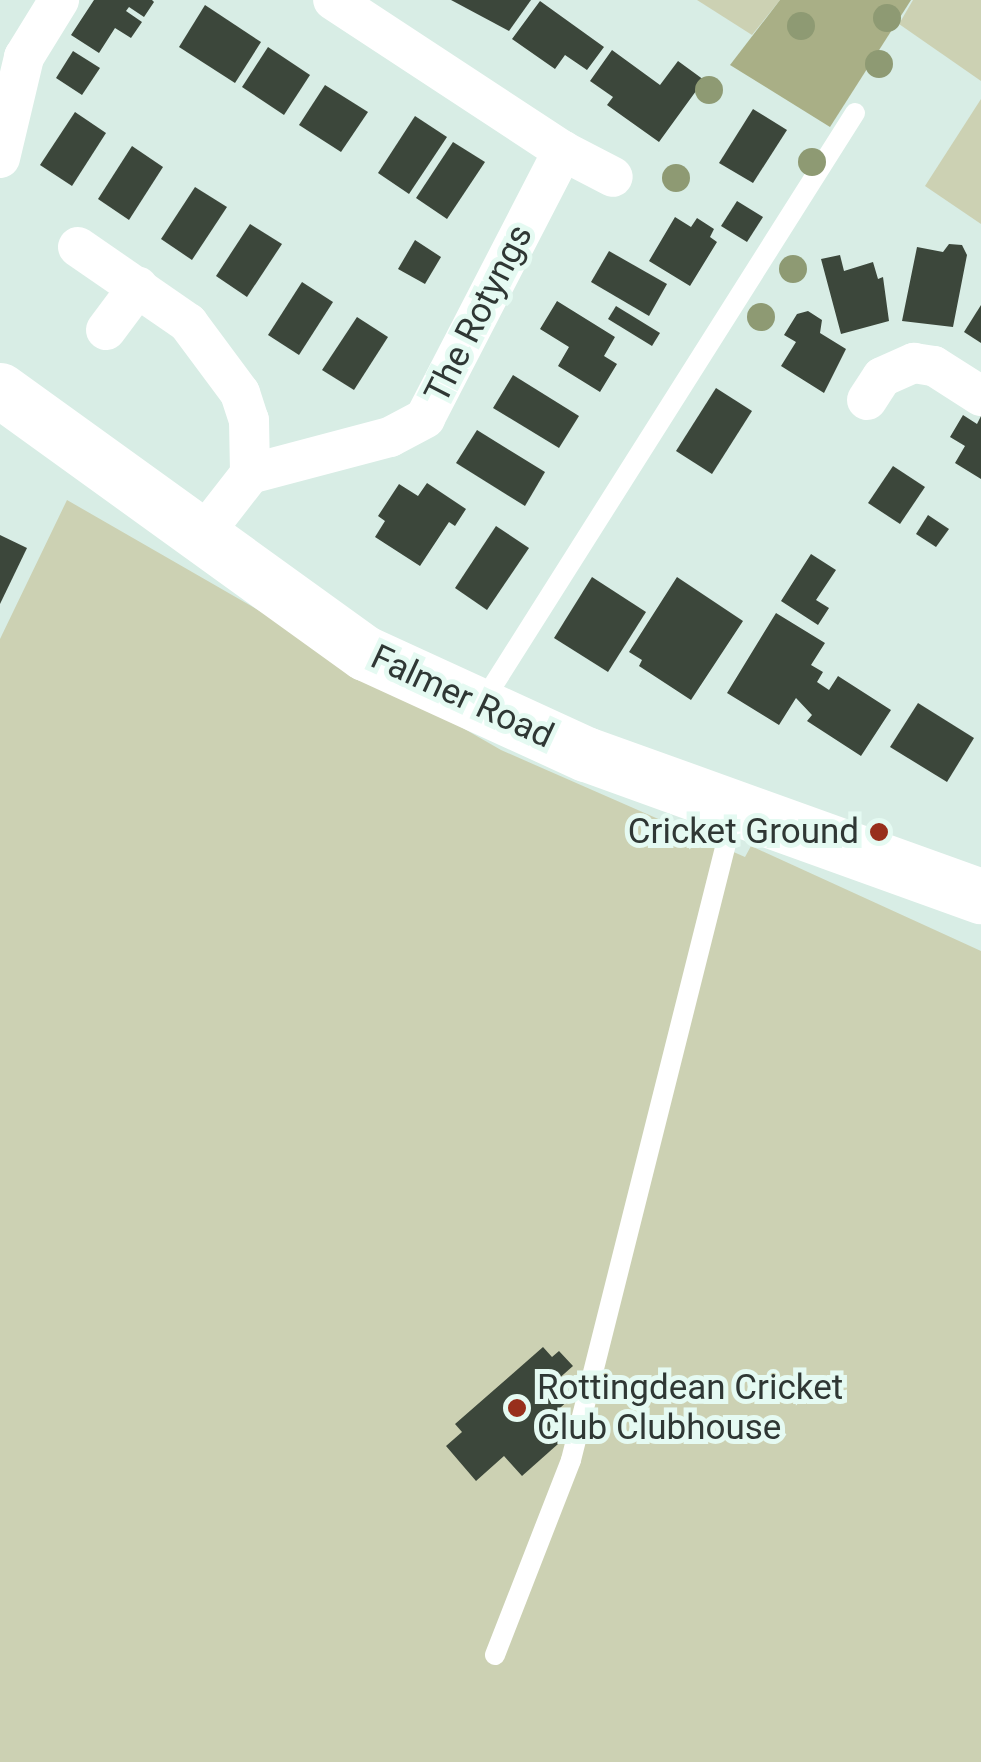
<!DOCTYPE html>
<style>
body{margin:0}
#map{position:relative;width:981px;height:1762px;overflow:hidden;background:#d8ede5;font-family:Roboto,sans-serif}
div>[style]{position:absolute}
[style*='--x']{left:calc(var(--x)*1px);top:calc(var(--y)*1px);width:calc(var(--w)*1px);rotate:calc(var(--a)*1deg)}
.green>*{inset:0;background:#ccd1b3}
.forest>*{inset:0;background:#a9af86}
.building>*{inset:0;background:#3c473b}
.service>*{height:20px;margin:-10px;padding:0 10px;transform-origin:10px;border-radius:10px;background:#fff}
.minor>*{height:40px;margin:-20px;padding:0 20px;transform-origin:20px;border-radius:20px;background:#fff}
.secondary>*{height:55px;margin:-27.5px;padding:0 27.5px;transform-origin:27.5px;border-radius:27.5px;background:#fff}
.trees>*{width:28px;height:28px;margin:-14px;border-radius:50%;background:#8e9a73}
.dots>*{width:28px;height:28px;translate:-50% -50%;box-sizing:border-box;border:5px solid #e5faf2;border-radius:50%}
span{translate:-50% -50%;white-space:nowrap;text-align:center;line-height:1.15;-webkit-text-stroke:10px #e5faf2;paint-order:stroke}
.street-label{font-size:35px;color:#2f3734}
.poi-label{font-size:35px;color:#2f3734}
.right{translate:-100% -50%;text-align:right}
.left{translate:0 -50%;text-align:left}
</style>
<div id="map">
<div class="green">
<div style="clip-path:polygon(697px 0,780px 0,752px 35px)"></div>
<div style="clip-path:polygon(913px 0,981px 0,981px 81px,899px 24px)"></div>
<div style="clip-path:polygon(981px 99px,981px 224px,925px 186px)"></div>
<div style="clip-path:polygon(67px 500px,501px 750px,745px 857px,751px 846px,981px 951px,981px 1762px,0 1762px,0 639px)"></div>
</div>
<div class="forest">
<div style="clip-path:polygon(780px 0,911px 0,830px 127px,730px 65px)"></div>
</div>
<div class="building">
<div style="clip-path:polygon(94px 0,152px 0,154px 2px,144px 17px,129px 7px,126px 11px,142px 22px,131px 38px,115px 28px,99px 53px,71px 35px)"></div>
<div style="clip-path:polygon(451px 0,531px 0,509px 31px)"></div>
<div style="clip-path:polygon(540px 1px,604px 47px,587px 70px,565px 55px,555px 69px,512px 39px)"></div>
<div style="clip-path:polygon(205px 5px,261px 42px,235px 83px,179px 47px)"></div>
<div style="clip-path:polygon(268px 47px,310px 75px,284px 115px,242px 87px)"></div>
<div style="clip-path:polygon(612px 50px,660px 85px,678px 61px,704px 80px,659px 142px,607px 105px,613px 97px,590px 81px)"></div>
<div style="clip-path:polygon(73px 51px,100px 68px,82px 95px,56px 78px)"></div>
<div style="clip-path:polygon(325px 85px,368px 112px,341px 152px,299px 125px)"></div>
<div style="clip-path:polygon(753px 109px,787px 130px,753px 183px,719px 163px)"></div>
<div style="clip-path:polygon(75px 112px,106px 133px,72px 186px,40px 165px)"></div>
<div style="clip-path:polygon(415px 116px,447px 137px,409px 194px,378px 173px)"></div>
<div style="clip-path:polygon(453px 142px,485px 162px,447px 219px,416px 198px)"></div>
<div style="clip-path:polygon(132px 146px,163px 167px,129px 220px,98px 199px)"></div>
<div style="clip-path:polygon(195px 187px,227px 207px,192px 260px,161px 239px)"></div>
<div style="clip-path:polygon(737px 201px,763px 217px,747px 242px,721px 226px)"></div>
<div style="clip-path:polygon(675px 217px,691px 227px,697px 218px,714px 229px,710px 237px,717px 242px,690px 286px,649px 261px)"></div>
<div style="clip-path:polygon(250px 224px,282px 244px,247px 297px,216px 276px)"></div>
<div style="clip-path:polygon(415px 240px,441px 257px,425px 284px,398px 269px)"></div>
<div style="clip-path:polygon(949px 244px,962px 245px,967px 255px,953px 327px,902px 321px,917px 247px,943px 252px)"></div>
<div style="clip-path:polygon(609px 251px,667px 284px,649px 316px,591px 282px)"></div>
<div style="clip-path:polygon(840px 255px,844px 271px,873px 262px,878px 279px,883px 277px,889px 321px,841px 334px,821px 259px)"></div>
<div style="clip-path:polygon(302px 282px,333px 302px,299px 355px,268px 335px)"></div>
<div style="clip-path:polygon(557px 301px,615px 337px,604px 356px,617px 364px,600px 392px,558px 366px,569px 347px,540px 329px)"></div>
<div style="clip-path:polygon(981px 305px,981px 343px,964px 332px)"></div>
<div style="clip-path:polygon(616px 306px,660px 333px,652px 346px,608px 319px)"></div>
<div style="clip-path:polygon(808px 311px,822px 320px,820px 333px,846px 349px,824px 393px,781px 366px,796px 342px,784px 335px,797px 314px)"></div>
<div style="clip-path:polygon(357px 317px,388px 337px,354px 390px,322px 370px)"></div>
<div style="clip-path:polygon(513px 375px,579px 416px,559px 448px,493px 408px)"></div>
<div style="clip-path:polygon(716px 388px,752px 411px,712px 474px,676px 451px)"></div>
<div style="clip-path:polygon(963px 415px,977px 424px,981px 416px,981px 479px,955px 463px,965px 446px,950px 437px)"></div>
<div style="clip-path:polygon(477px 430px,545px 472px,525px 506px,456px 463px)"></div>
<div style="clip-path:polygon(893px 466px,925px 487px,900px 524px,868px 503px)"></div>
<div style="clip-path:polygon(427px 483px,466px 509px,455px 526px,449px 522px,420px 566px,375px 537px,385px 521px,378px 516px,399px 484px,418px 496px)"></div>
<div style="clip-path:polygon(928px 515px,949px 529px,936px 547px,916px 534px)"></div>
<div style="clip-path:polygon(496px 526px,529px 548px,487px 610px,455px 588px)"></div>
<div style="clip-path:polygon(0 535px,27px 548px,0 604px)"></div>
<div style="clip-path:polygon(811px 554px,836px 570px,816px 600px,829px 608px,818px 625px,781px 601px)"></div>
<div style="clip-path:polygon(592px 577px,646px 612px,608px 672px,554px 638px)"></div>
<div style="clip-path:polygon(677px 577px,743px 621px,691px 700px,639px 666px,642px 660px,629px 652px)"></div>
<div style="clip-path:polygon(776px 613px,825px 643px,811px 665px,823px 672px,817px 682px,829px 690px,838px 676px,891px 710px,861px 756px,807px 721px,812px 715px,796px 698px,779px 725px,727px 693px)"></div>
<div style="clip-path:polygon(918px 703px,974px 738px,947px 782px,890px 747px)"></div>
<div style="clip-path:polygon(543px 1347px,552px 1357px,559px 1351px,573px 1366px,556px 1381px,571px 1398px,550px 1417px,567px 1436px,522px 1476px,504px 1456px,476px 1481px,446px 1446px,462px 1432px,455px 1424px)"></div>
</div>
<div class="service">
<div style="--x:482;--y:703;--w:698;--a:-57.7"></div>
<div style="--x:495;--y:1655;--w:209;--a:-68.7"></div>
<div style="--x:571;--y:1460;--w:672;--a:-75.88"></div>
</div>
<div class="minor">
<div style="--x:563;--y:151;--w:56;--a:27.5"></div>
<div style="--x:0;--y:158;--w:104;--a:-76.6"></div>
<div style="--x:24;--y:57;--w:67;--a:-58.4"></div>
<div style="--x:78;--y:247;--w:134;--a:34.6"></div>
<div style="--x:188;--y:323;--w:87;--a:53.4"></div>
<div style="--x:240;--y:393;--w:28;--a:72"></div>
<div style="--x:249;--y:420;--w:54;--a:88.9"></div>
<div style="--x:250;--y:474;--w:80;--a:127.9"></div>
<div style="--x:106;--y:330;--w:54;--a:-53.3"></div>
<div style="--x:867;--y:400;--w:27;--a:-57"></div>
<div style="--x:882;--y:377;--w:35;--a:-24"></div>
<div style="--x:914;--y:363;--w:20;--a:9"></div>
<div style="--x:934;--y:366;--w:56;--a:32.6"></div>
<div style="--x:250;--y:474;--w:145;--a:-14.8"></div>
<div style="--x:390;--y:437;--w:40;--a:-28"></div>
<div style="--x:425;--y:418;--w:301;--a:-62.7"></div>
<div style="--x:563;--y:151;--w:275;--a:-146.7"></div>
</div>
<div class="secondary">
<div style="--x:0;--y:390;--w:450;--a:35.8"></div>
<div style="--x:365;--y:653;--w:243;--a:24.6"></div>
<div style="--x:586;--y:754;--w:420;--a:19.8"></div>
</div>
<div class="trees">
<div style="left:887px;top:18px"></div>
<div style="left:801px;top:26px"></div>
<div style="left:879px;top:64px"></div>
<div style="left:709px;top:90px"></div>
<div style="left:812px;top:162px"></div>
<div style="left:676px;top:178px"></div>
<div style="left:793px;top:269px"></div>
<div style="left:761px;top:317px"></div>
</div>
<div class="dots">
<div style="left:879px;top:832px;background:#982f1c"></div>
<div style="left:517px;top:1408px;background:#982f1c"></div>
</div>
<div class="street-label">
<span style="left:479px;top:314px;rotate:-63deg">The Rotyngs</span>
<span style="left:462px;top:697px;rotate:25deg">Falmer Road</span>
</div>
<div class="poi-label">
<span class="right" style="left:859px;top:832px">Cricket Ground</span>
<span class="left" style="left:537px;top:1408px">Rottingdean Cricket<br>Club Clubhouse</span>
</div>
</div>
